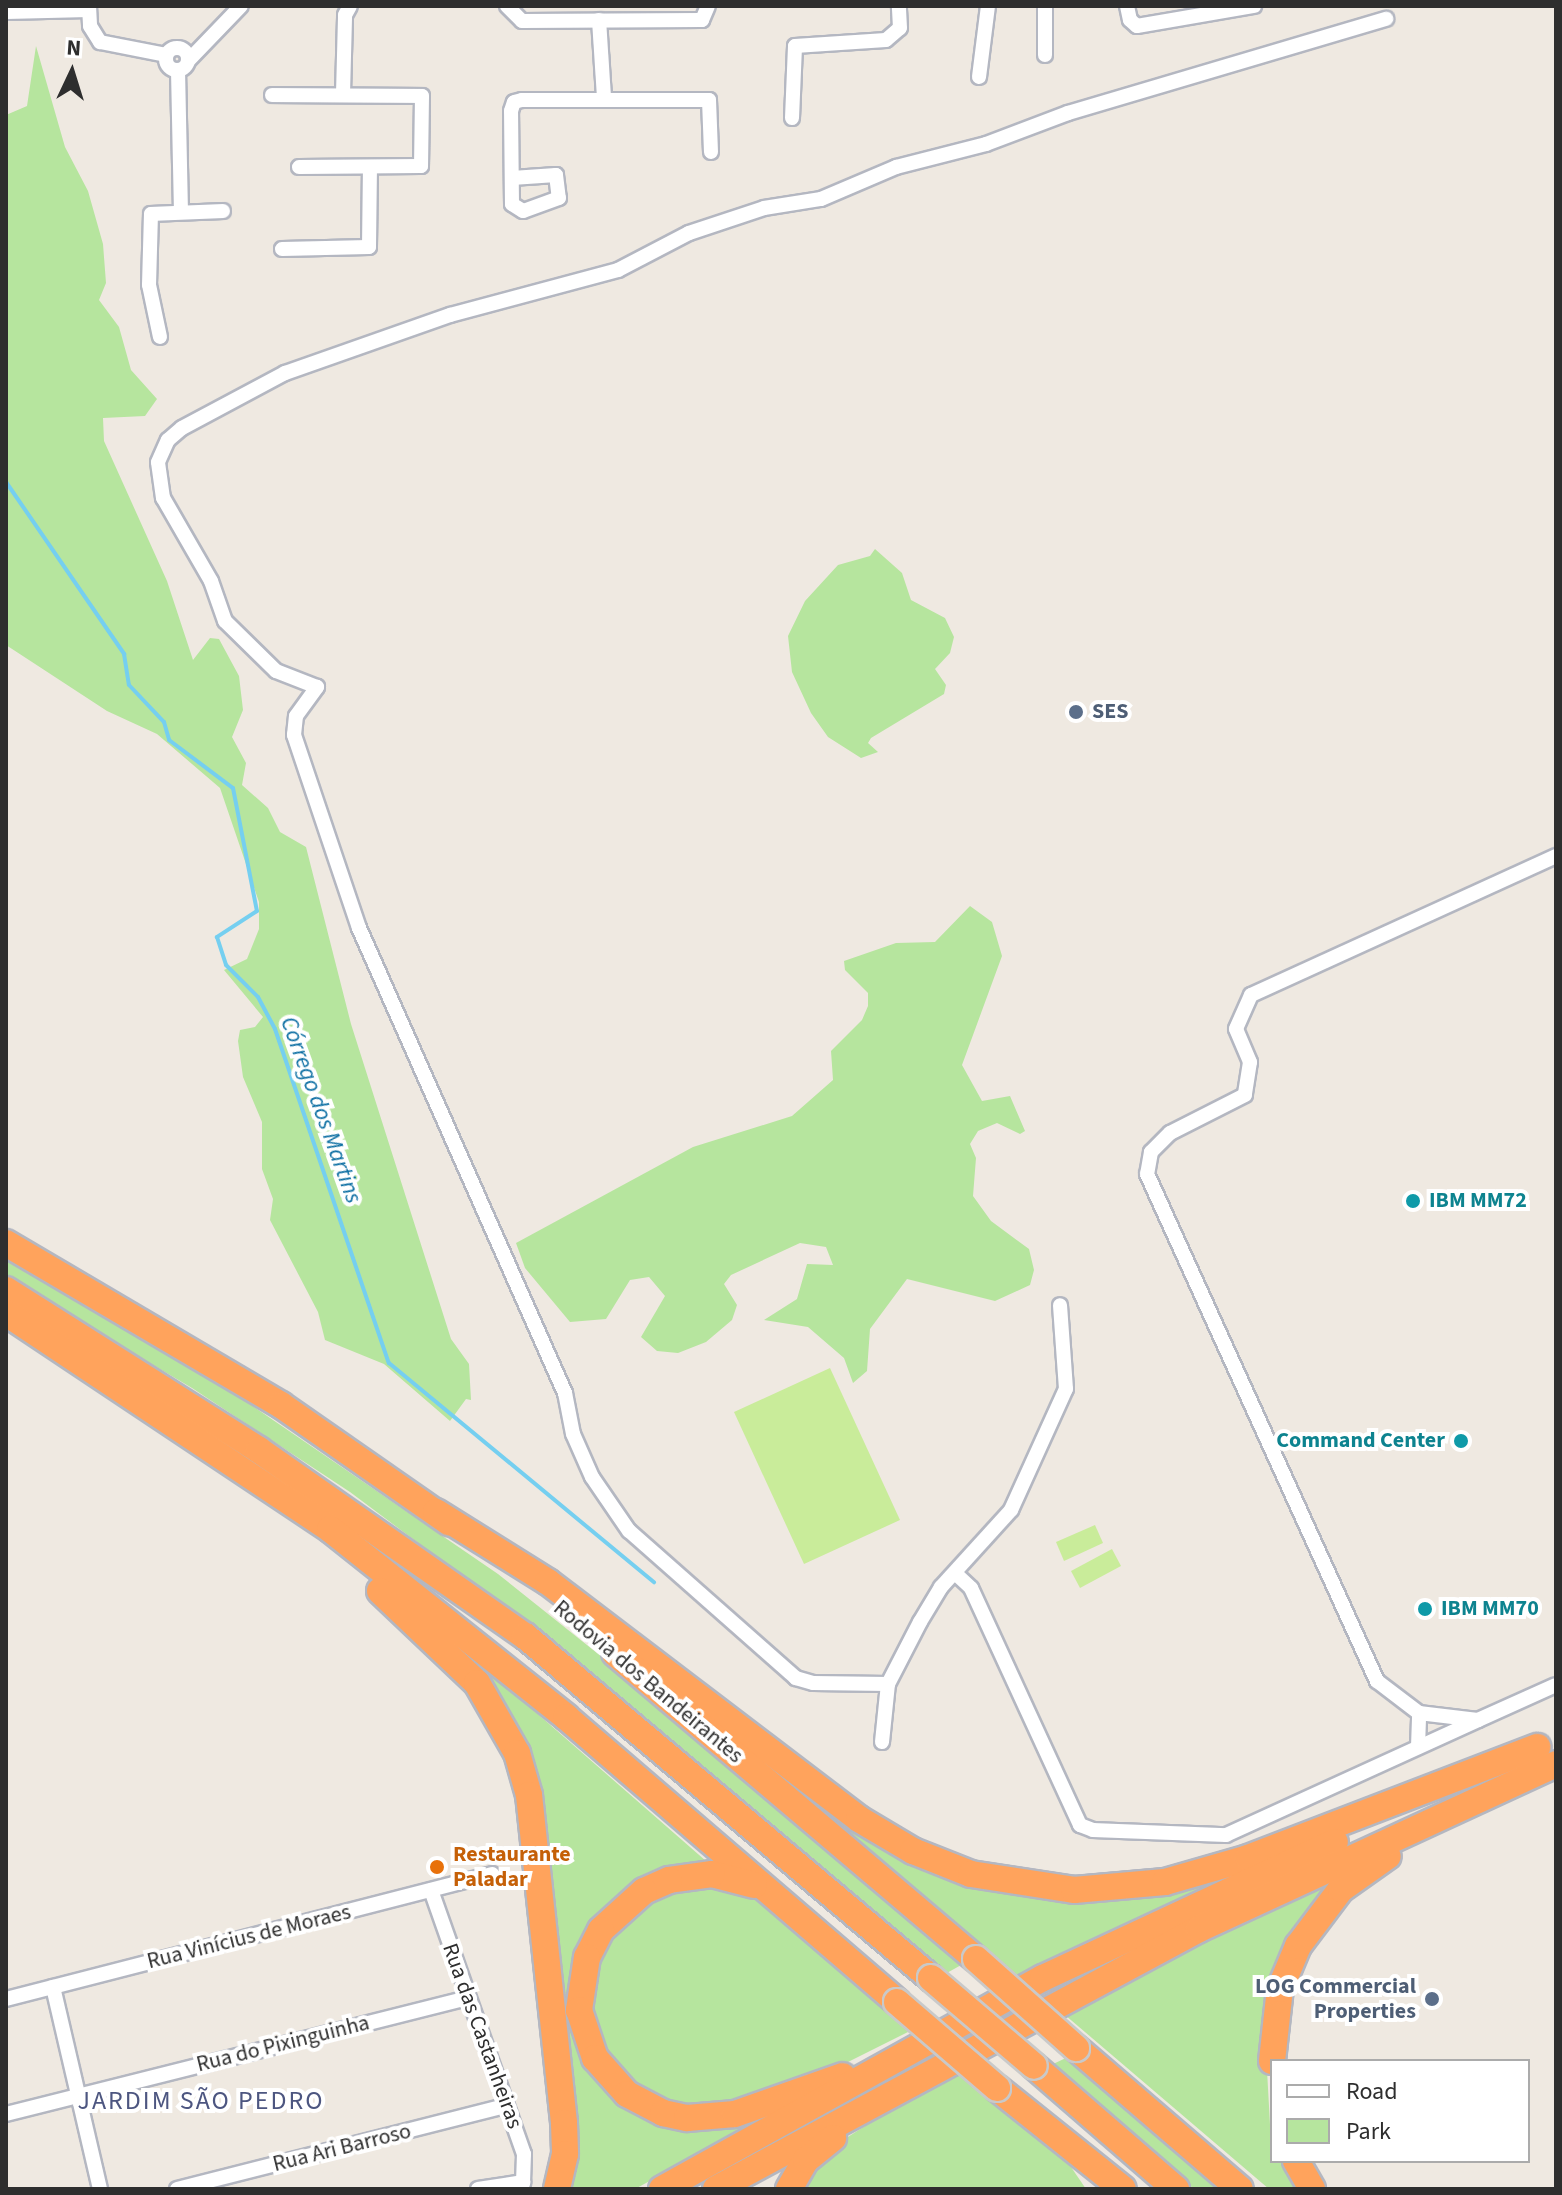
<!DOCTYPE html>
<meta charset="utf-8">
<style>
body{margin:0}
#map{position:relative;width:1562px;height:2195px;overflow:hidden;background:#efe9e1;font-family:"Source Sans 3",sans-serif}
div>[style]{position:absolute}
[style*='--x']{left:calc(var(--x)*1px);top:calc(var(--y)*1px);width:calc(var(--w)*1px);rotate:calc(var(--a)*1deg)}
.green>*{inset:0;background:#b6e59e}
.pitch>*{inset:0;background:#c9ec9a}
.stream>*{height:4px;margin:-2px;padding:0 2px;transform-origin:2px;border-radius:2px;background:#75cff0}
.roads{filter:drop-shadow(2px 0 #b4b7c1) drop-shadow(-2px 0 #b4b7c1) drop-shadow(0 2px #b4b7c1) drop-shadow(0 -2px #b4b7c1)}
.street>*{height:14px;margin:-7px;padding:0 7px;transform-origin:7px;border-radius:7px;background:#fff}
.street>.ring{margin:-7px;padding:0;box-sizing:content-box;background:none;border:14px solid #fff;border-radius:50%}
.highway>*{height:26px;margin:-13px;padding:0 13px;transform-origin:13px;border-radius:13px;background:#ffa35c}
.bridges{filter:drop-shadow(2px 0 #c9c9c9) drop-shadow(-2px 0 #c9c9c9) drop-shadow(0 2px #c9c9c9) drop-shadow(0 -2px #c9c9c9)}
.highway-bridge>*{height:26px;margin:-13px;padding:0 13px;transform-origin:13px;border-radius:13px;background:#ffa35c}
.dots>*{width:22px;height:22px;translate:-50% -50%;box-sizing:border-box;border:4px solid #fff;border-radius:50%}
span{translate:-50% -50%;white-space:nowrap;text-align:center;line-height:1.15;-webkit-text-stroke:8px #fff;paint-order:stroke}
.service-label{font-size:22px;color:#4e5e75;font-weight:700}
.left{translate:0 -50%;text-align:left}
.right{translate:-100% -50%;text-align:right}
.culture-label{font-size:22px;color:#0d838f;font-weight:700}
.street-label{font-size:22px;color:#2e2e2e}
.food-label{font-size:22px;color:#c56008;font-weight:700}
.water-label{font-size:24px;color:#0d6fa3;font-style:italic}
.quarter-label{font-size:26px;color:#4d5680;letter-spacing:2px}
.frame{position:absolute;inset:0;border:8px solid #2e2e2e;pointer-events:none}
.legend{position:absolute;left:1270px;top:2059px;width:260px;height:104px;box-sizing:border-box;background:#fff;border:2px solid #ababab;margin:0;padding:10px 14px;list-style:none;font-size:24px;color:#2e2e2e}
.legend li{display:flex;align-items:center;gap:16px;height:40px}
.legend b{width:40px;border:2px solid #ababab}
.north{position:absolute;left:32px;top:32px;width:80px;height:80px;-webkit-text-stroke:6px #fff;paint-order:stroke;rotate:4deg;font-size:22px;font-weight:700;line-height:32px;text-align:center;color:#2e2e2e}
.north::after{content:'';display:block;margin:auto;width:28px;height:36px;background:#2e2e2e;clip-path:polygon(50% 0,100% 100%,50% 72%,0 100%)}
</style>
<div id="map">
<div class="green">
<div style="clip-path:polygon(36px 46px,65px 147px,88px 191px,103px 244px,106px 283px,99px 300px,119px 327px,131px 370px,157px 399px,145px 416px,103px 418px,104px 441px,167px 581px,193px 660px,210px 638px,219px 639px,239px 676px,243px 710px,232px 737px,246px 763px,242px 785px,268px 808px,280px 832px,306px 847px,351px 1024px,451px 1339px,469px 1364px,471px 1400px,466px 1399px,450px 1421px,384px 1364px,325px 1340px,318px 1312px,270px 1220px,273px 1199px,262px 1169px,262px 1122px,243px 1077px,238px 1041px,240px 1030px,255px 1027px,263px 1017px,224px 970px,247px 959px,259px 929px,259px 902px,220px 788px,157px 734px,107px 711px,6px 645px,6px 115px,27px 106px)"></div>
<div style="clip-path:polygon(875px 549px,902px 573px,911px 600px,945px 618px,954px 637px,950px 653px,935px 669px,946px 685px,944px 694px,871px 738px,868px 743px,878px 752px,861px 758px,828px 737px,811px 713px,792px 672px,788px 636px,805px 601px,838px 565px,870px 556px)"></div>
<div style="clip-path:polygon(970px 906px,992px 922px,1002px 956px,962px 1065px,982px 1101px,1010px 1096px,1025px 1131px,1020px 1134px,997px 1123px,978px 1131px,970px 1144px,976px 1158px,973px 1196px,991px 1221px,1029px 1249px,1034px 1270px,1030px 1285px,995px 1301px,907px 1279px,870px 1329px,867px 1371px,853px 1383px,844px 1358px,808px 1327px,764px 1320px,797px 1299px,807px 1264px,833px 1265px,826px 1247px,800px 1243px,731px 1275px,724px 1284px,737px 1305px,732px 1320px,706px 1342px,678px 1353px,657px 1351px,641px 1337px,665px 1296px,649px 1277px,630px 1280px,606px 1319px,570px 1322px,525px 1268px,516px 1243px,693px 1147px,792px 1116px,833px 1080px,831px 1051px,862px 1020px,868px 1006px,868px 993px,845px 970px,844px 961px,896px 943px,935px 942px)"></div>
<div style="clip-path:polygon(6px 1254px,200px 1370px,498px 1574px,627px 1677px,963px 1964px,945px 1974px,552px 1643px,350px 1492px,192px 1388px,6px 1278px)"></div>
<div style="clip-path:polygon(469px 1654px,714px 1868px,622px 1900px,574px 2012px,653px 2116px,802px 2098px,635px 2189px,563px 2189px,544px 1832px,496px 1695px)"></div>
<div style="clip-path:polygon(774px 1767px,825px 1803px,1010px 1888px,1248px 1866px,1018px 1976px)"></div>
<div style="clip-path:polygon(1353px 1868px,1321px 1902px,1267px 2070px,1272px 2161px,1289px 2161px,1306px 2189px,1269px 2189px,1058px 2009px)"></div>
<div style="clip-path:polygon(700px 1879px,754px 1895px,912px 2030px,830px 2071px,708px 2111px,649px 2097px,610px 2067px,588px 2010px,596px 1957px,638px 1903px)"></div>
<div style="clip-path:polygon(1068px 2057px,1224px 2189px,1194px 2189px,1051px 2065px)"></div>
<div style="clip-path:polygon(957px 2067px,1071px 2167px,1086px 2189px,795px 2189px,826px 2151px)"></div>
</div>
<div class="pitch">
<div style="clip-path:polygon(830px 1368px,900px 1520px,804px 1564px,734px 1412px)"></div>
<div style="clip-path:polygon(1095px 1525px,1103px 1543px,1064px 1561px,1056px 1542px)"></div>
<div style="clip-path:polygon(1112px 1549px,1121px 1566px,1080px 1588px,1071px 1571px)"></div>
</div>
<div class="stream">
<div style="--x:6;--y:482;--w:209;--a:55.5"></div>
<div style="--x:124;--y:654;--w:31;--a:81"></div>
<div style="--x:129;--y:685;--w:51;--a:46.6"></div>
<div style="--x:164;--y:722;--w:19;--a:74"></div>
<div style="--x:169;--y:740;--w:80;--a:36.9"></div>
<div style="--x:233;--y:788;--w:125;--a:79"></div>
<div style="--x:257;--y:911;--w:48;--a:147"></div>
<div style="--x:217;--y:937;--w:29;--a:72"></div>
<div style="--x:226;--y:965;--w:45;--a:45"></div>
<div style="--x:258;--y:997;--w:36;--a:62"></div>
<div style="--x:275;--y:1029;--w:353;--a:71.2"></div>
<div style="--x:389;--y:1363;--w:344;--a:39.6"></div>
</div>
<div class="roads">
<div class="street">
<div style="--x:89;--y:6;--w:20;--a:87"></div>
<div style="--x:90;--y:26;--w:19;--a:58"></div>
<div style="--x:100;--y:42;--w:67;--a:11.1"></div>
<div style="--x:507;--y:6;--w:21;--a:45"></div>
<div style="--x:522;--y:21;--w:180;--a:-0.3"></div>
<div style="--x:702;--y:20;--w:15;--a:-67"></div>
<div style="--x:1045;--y:6;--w:49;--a:90"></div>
<div style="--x:1127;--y:6;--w:14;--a:78"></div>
<div style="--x:1130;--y:20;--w:9;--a:41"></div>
<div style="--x:1137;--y:26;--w:119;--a:-9.7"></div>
<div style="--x:6;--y:12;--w:83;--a:-1.4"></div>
<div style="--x:599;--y:20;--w:78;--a:86.3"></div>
<div class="ring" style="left:166px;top:48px;width:8px;height:8px"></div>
<div style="--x:188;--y:61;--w:76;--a:-46.1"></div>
<div style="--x:178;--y:70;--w:141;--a:88.8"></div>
<div style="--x:979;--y:77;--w:72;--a:-82.8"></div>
<div style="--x:343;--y:94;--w:79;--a:-88.5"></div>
<div style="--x:345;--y:15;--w:10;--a:-61"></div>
<div style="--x:272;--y:95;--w:150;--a:0.4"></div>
<div style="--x:422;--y:96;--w:70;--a:90.8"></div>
<div style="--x:421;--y:166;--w:122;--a:179.5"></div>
<div style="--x:792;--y:118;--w:72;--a:-87.6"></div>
<div style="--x:795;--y:46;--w:91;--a:-3.8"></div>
<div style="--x:886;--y:40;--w:18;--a:-41"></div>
<div style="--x:900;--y:28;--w:22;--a:-93"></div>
<div style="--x:512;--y:178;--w:44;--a:-3.9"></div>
<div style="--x:556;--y:175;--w:23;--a:83"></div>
<div style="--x:559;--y:198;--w:38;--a:160"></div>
<div style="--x:523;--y:211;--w:13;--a:-148"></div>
<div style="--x:512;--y:204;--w:93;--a:-90.6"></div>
<div style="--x:511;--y:111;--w:9;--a:-72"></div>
<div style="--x:514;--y:102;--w:8;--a:-14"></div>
<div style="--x:522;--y:100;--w:187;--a:0"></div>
<div style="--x:709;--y:100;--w:52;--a:87.8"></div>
<div style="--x:282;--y:249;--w:87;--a:-1.3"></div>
<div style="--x:369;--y:247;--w:77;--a:-89.3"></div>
<div style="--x:160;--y:337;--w:53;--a:-101.9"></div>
<div style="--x:149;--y:285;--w:71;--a:-88.4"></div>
<div style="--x:151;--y:214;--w:72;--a:-2.4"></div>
<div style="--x:1556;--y:856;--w:335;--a:155.5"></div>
<div style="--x:1251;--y:995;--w:37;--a:114"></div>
<div style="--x:1236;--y:1029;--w:36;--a:67"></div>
<div style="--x:1250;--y:1062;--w:33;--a:99"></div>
<div style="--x:1245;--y:1095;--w:84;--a:153.1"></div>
<div style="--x:1170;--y:1133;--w:27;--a:135"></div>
<div style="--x:1151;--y:1152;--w:22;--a:100"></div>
<div style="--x:1147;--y:1174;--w:557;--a:65.6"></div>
<div style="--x:1377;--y:1681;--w:53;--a:37.3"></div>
<div style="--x:1419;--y:1713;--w:59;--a:6.8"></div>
<div style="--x:1478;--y:1720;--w:85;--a:-24.2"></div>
<div style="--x:955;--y:1573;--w:22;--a:43"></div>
<div style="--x:971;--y:1588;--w:261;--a:65.3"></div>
<div style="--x:1080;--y:1825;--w:14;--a:21"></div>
<div style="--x:1093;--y:1830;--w:133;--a:2.2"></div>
<div style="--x:1226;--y:1835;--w:277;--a:-24.5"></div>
<div style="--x:888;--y:1684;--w:75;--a:-179.2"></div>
<div style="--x:813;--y:1683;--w:18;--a:-164"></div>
<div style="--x:796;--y:1678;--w:222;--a:-138.6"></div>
<div style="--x:629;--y:1531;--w:65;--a:-124.4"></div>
<div style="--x:592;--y:1477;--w:47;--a:-113.8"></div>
<div style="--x:573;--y:1434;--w:42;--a:-101"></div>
<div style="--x:565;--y:1393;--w:509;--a:-113.89"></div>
<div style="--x:359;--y:928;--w:204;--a:-108.6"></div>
<div style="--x:294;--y:735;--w:19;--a:-84"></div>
<div style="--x:296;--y:716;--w:36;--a:-54"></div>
<div style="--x:317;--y:687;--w:44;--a:-158.7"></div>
<div style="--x:276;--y:671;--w:71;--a:-135.6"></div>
<div style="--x:225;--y:621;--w:42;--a:-109.3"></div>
<div style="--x:211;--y:581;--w:96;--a:-120"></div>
<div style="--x:163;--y:498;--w:36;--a:-98"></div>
<div style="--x:158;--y:462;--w:24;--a:-66"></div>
<div style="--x:168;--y:440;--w:18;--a:-41"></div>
<div style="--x:182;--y:428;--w:117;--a:-28.1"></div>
<div style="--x:285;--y:373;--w:175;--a:-19.4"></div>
<div style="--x:450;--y:315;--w:174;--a:-15"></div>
<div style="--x:618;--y:270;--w:80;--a:-27.5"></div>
<div style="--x:689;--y:233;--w:79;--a:-18.4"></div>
<div style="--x:764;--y:208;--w:58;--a:-9"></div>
<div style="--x:821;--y:199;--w:82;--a:-23.1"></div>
<div style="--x:896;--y:167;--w:93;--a:-14.3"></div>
<div style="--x:986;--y:144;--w:88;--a:-20.7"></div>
<div style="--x:1068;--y:113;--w:332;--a:-16.5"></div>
<div style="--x:882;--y:1742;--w:58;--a:-84.1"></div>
<div style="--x:888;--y:1684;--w:70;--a:-62.7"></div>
<div style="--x:920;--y:1622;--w:41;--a:-59"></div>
<div style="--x:941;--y:1587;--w:104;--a:-47.7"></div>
<div style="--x:1011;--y:1510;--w:133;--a:-65.6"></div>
<div style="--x:1066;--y:1389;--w:84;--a:-94.1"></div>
<div style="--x:1418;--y:1747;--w:34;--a:-88"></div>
<div style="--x:431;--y:1890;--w:280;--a:70.6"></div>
<div style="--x:524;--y:2154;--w:28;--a:92"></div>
<div style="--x:53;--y:1987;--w:207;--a:76.9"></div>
<div style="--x:6;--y:1999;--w:502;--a:-14.42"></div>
<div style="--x:6;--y:2114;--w:475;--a:-14.1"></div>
<div style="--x:177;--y:2189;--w:339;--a:-14.2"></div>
<div style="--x:478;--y:2189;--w:46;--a:-8.8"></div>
<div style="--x:523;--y:2182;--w:6;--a:99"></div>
</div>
<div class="highway">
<div style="--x:6;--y:1243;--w:319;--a:30.5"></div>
<div style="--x:281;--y:1405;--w:205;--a:34.9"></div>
<div style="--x:6;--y:1290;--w:299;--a:32.3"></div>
<div style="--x:259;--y:1450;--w:325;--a:35"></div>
<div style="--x:525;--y:1636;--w:531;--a:40.11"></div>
<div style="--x:6;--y:1313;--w:389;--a:33.7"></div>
<div style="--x:330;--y:1529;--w:302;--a:38.5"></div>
<div style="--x:566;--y:1717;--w:437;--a:40.7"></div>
<div style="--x:436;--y:1512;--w:132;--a:32"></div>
<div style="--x:548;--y:1582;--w:391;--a:37.3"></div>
<div style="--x:859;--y:1819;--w:63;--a:30.7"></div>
<div style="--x:913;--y:1851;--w:62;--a:21.6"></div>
<div style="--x:971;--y:1874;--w:104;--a:8.8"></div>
<div style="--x:1074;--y:1890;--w:91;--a:-5"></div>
<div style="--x:1165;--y:1882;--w:86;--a:-16.1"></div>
<div style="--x:1248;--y:1858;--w:310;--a:-21"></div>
<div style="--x:380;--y:1591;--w:134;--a:43.5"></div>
<div style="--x:477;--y:1683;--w:81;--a:60.3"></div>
<div style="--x:517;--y:1753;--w:44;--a:74.1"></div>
<div style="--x:529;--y:1795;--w:330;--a:83.9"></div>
<div style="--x:564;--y:2123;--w:31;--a:88"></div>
<div style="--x:565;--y:2154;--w:36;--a:103"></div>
<div style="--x:615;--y:1653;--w:473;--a:40.3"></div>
<div style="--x:754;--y:1885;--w:43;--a:-165.3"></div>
<div style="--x:712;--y:1874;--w:43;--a:172.1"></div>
<div style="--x:669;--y:1880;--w:27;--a:156"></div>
<div style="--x:644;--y:1891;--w:58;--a:137.8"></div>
<div style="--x:601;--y:1930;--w:30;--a:117"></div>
<div style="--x:587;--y:1957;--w:54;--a:98.6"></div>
<div style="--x:579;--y:2010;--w:51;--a:71.6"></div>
<div style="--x:595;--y:2058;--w:48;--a:48.4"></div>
<div style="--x:627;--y:2094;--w:41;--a:27.8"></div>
<div style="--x:663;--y:2113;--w:25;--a:12"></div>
<div style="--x:687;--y:2118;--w:48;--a:-4.8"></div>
<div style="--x:735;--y:2114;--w:114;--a:-19.4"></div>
<div style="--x:1076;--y:2048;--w:216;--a:40.7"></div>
<div style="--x:1272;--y:2061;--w:72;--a:-83.7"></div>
<div style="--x:1280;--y:1989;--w:47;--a:-67.3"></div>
<div style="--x:1298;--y:1946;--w:71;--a:-53"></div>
<div style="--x:1341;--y:1889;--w:57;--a:-35.1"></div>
<div style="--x:1034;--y:2066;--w:188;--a:40.9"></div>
<div style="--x:997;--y:2088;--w:161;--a:38.7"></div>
<div style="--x:1296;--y:2161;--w:32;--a:60"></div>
<div style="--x:662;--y:2189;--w:436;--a:-29"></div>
<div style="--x:1043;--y:1978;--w:322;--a:-25"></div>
<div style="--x:716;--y:2189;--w:549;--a:-28.29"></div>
<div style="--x:1199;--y:1929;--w:393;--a:-24.8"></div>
<div style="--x:789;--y:2189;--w:34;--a:-60"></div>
<div style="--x:806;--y:2160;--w:35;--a:-39"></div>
</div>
</div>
<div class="bridges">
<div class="highway-bridge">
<div style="--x:976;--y:1959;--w:134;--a:41.7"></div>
<div style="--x:931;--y:1978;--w:135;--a:40.5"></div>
<div style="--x:897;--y:2002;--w:132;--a:40.7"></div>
</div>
</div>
<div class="dots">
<div style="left:1076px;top:712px;background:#5c6f8a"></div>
<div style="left:1413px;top:1201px;background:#0f9aa8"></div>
<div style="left:1461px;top:1441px;background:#0f9aa8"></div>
<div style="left:1425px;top:1609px;background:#0f9aa8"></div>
<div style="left:437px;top:1867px;background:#e8710a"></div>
<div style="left:1432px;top:1999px;background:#5c6f8a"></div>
</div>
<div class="service-label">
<span class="left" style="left:1092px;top:712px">SES</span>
<span class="right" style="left:1416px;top:1999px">LOG Commercial<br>Properties</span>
</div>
<div class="culture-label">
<span class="left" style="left:1429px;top:1201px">IBM MM72</span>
<span class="right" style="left:1445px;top:1441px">Command Center</span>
<span class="left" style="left:1441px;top:1609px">IBM MM70</span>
</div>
<div class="street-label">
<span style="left:648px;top:1682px;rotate:40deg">Rodovia dos Bandeirantes</span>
<span style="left:249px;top:1937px;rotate:-14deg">Rua Vinícius de Moraes</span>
<span style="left:482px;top:2036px;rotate:70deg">Rua das Castanheiras</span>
<span style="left:283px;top:2044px;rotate:-14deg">Rua do Pixinguinha</span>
<span style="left:342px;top:2148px;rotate:-14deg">Rua Ari Barroso</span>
</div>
<div class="food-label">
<span class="left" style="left:453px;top:1867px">Restaurante<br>Paladar</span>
</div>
<div class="water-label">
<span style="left:321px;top:1110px;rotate:70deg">Córrego dos Martins</span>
</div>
<div class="quarter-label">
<span style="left:201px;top:2101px">JARDIM SÃO PEDRO</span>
</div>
<div class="frame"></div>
<ul class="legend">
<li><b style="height:10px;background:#fff"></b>Road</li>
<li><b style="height:22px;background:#b6e59e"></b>Park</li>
</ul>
<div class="north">N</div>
</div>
